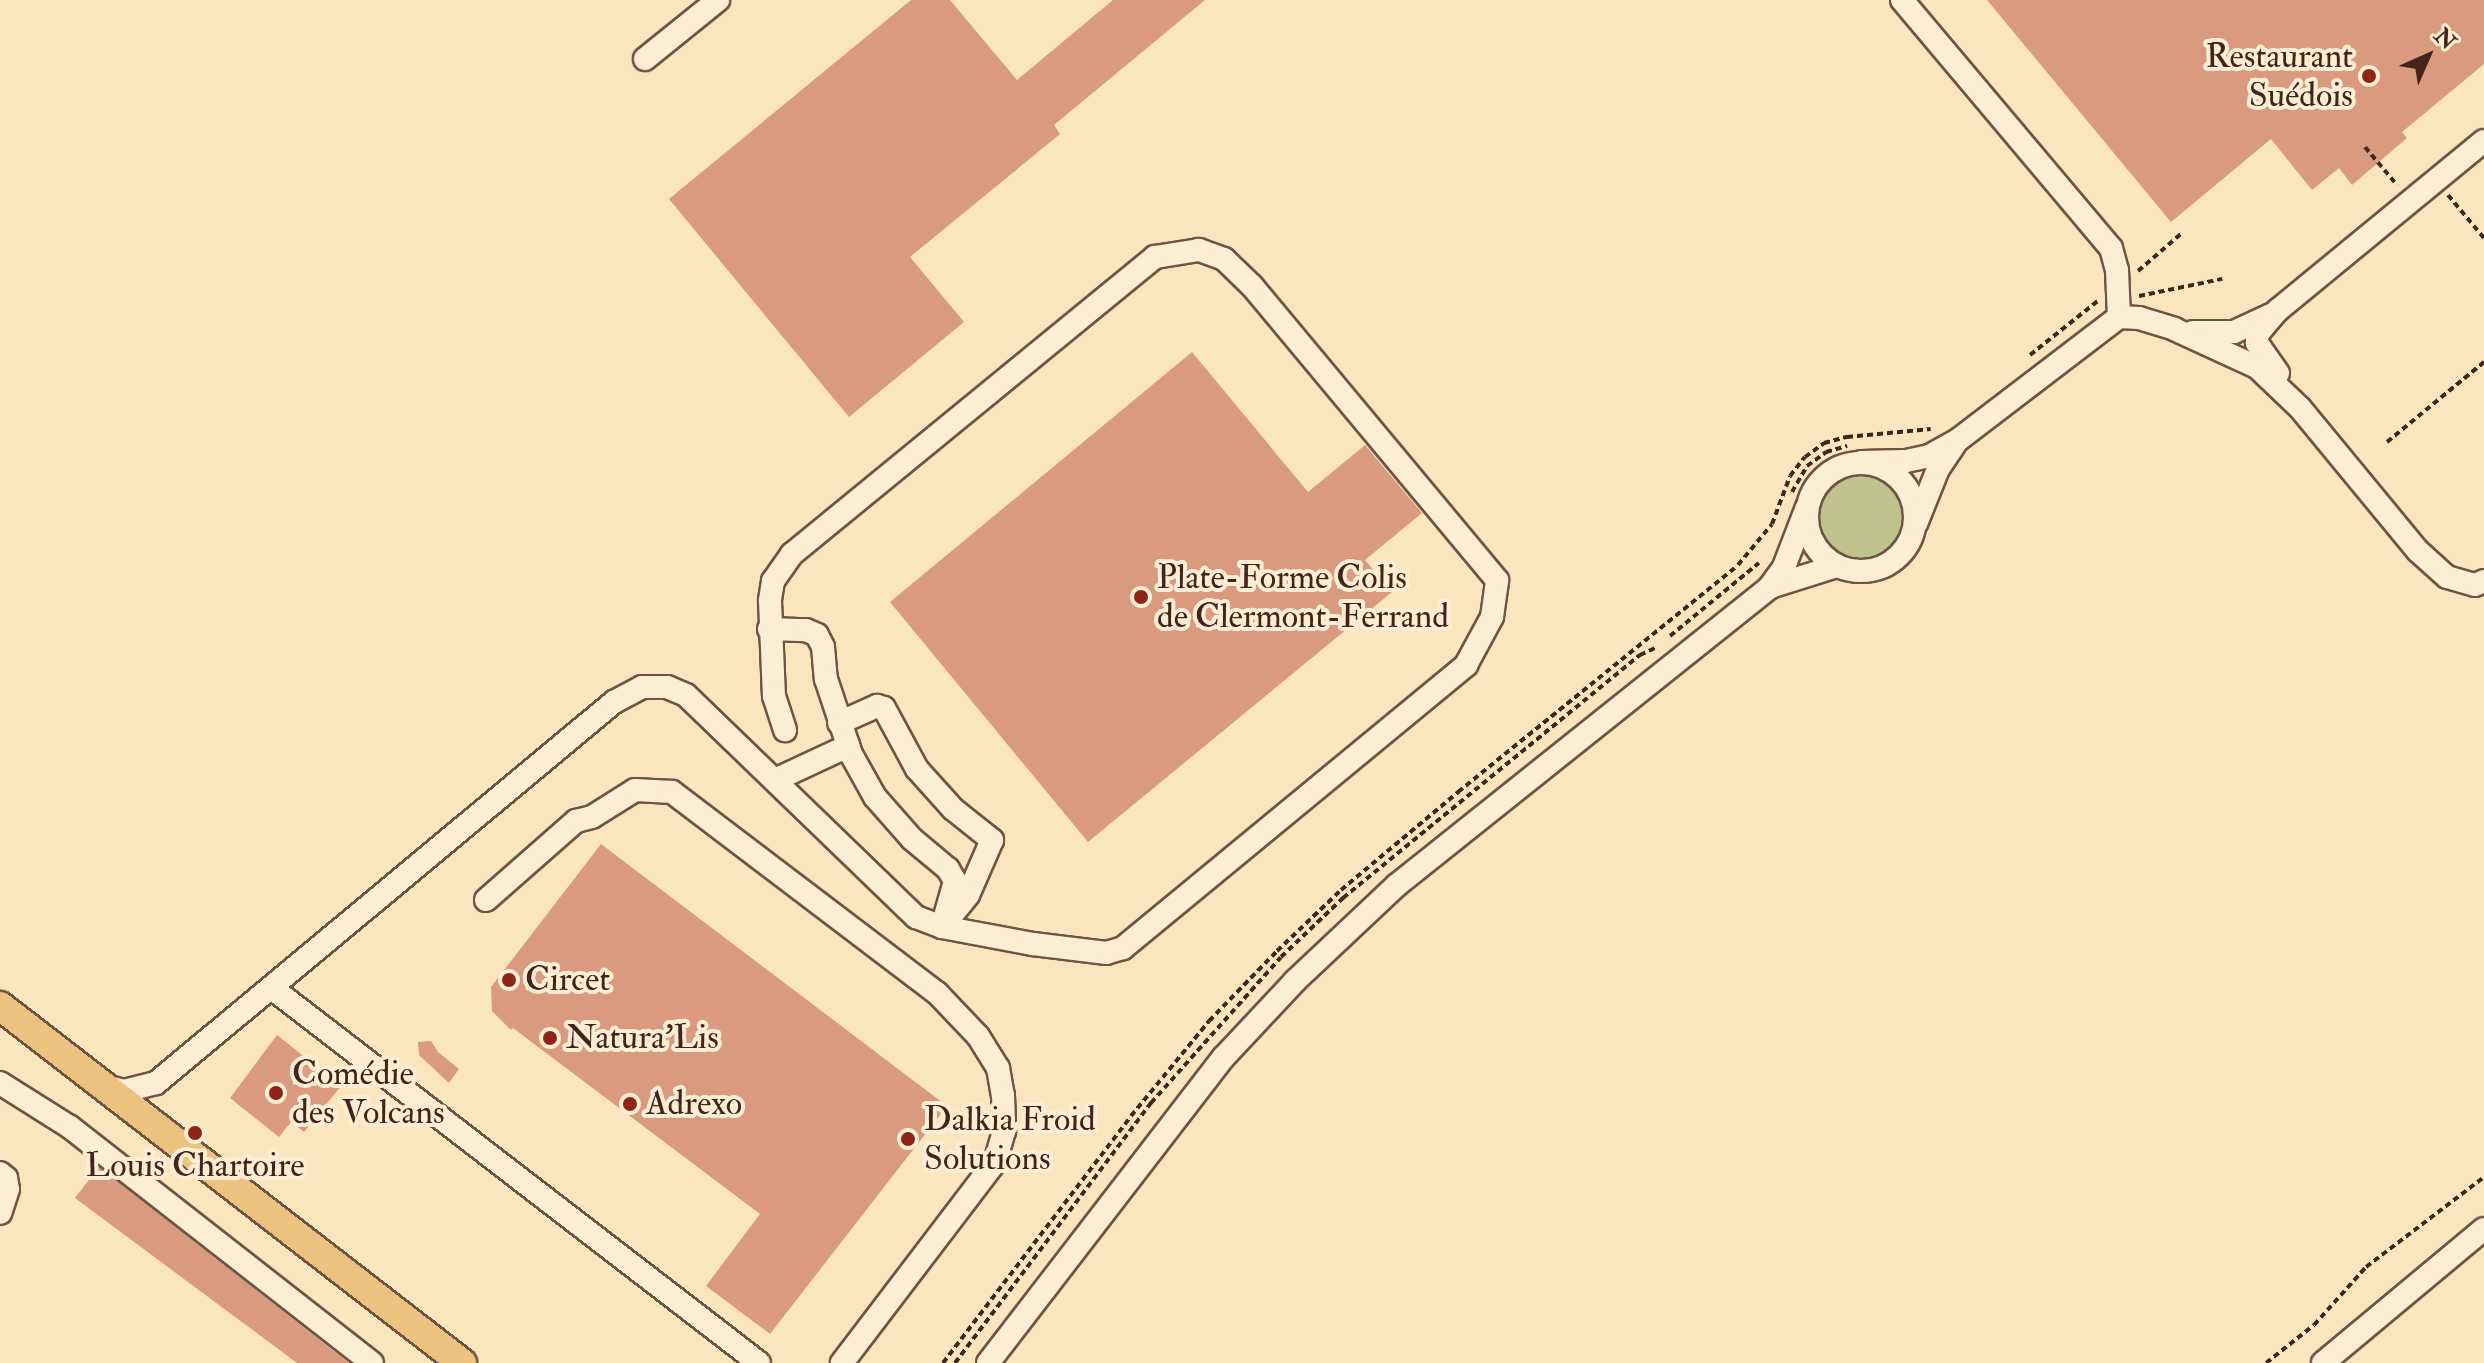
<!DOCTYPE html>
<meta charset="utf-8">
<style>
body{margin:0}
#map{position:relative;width:2484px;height:1363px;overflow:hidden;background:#f9e5be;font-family:"IM FELL Double Pica",serif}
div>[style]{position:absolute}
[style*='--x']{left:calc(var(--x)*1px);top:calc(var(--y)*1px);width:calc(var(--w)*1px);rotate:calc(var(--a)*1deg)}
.green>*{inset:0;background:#c1c38f}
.round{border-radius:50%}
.building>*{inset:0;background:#d99a80}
.path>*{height:4px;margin-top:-2px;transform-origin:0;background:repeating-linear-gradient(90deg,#42241a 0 6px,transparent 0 10px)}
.roads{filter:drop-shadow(2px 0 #705443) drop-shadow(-2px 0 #705443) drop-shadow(0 2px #705443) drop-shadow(0 -2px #705443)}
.minor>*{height:22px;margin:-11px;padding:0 11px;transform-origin:11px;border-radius:11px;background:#fbeed5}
.minor>.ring{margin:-11px;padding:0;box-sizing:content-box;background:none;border:22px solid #fbeed5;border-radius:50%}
.major>*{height:28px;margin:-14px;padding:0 14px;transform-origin:14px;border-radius:14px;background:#ecc27f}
.dots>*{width:22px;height:22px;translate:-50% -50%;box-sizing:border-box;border:4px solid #fbeed5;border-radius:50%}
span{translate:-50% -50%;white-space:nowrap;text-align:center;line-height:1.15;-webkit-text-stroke:8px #fbeed5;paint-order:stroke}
.poi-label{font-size:34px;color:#42241a}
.right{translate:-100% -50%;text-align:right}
.left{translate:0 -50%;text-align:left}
.north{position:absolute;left:2388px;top:16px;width:80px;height:80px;-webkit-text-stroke:6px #fbeed5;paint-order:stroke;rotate:45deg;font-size:22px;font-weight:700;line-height:32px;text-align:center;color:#42241a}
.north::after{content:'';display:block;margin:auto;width:28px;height:36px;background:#42241a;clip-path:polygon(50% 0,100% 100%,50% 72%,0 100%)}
</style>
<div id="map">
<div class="green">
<div class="round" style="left:1817px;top:472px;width:90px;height:90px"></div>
</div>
<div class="building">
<div style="clip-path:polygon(911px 0,950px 0,1017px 80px,1113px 0,1205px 0,1054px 125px,1060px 134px,910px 257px,964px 322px,849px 417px,669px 199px)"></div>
<div style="clip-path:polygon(1987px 0,2484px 0,2484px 64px,2402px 132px,2407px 138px,2352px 185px,2339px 168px,2312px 190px,2271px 139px,2171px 222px)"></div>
<div style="clip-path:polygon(1192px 352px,1308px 492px,1365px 445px,1422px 513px,1365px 560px,1392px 592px,1088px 842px,890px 602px)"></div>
<div style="clip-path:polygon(601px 844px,947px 1106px,770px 1334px,706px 1286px,760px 1214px,513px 1028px,511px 1030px,492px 1011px,491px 987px)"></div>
<div style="clip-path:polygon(277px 1035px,341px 1086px,304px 1132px,291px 1122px,279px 1137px,230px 1098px)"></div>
<div style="clip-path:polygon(431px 1041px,438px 1052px,459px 1069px,449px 1083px,419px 1055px,418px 1042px)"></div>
<div style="clip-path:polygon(99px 1167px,349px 1363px,297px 1363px,75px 1198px)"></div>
</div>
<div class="path">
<div style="--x:2365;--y:147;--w:50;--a:49.9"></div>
<div style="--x:2448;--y:195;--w:56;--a:50.1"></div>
<div style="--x:2138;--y:271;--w:58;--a:-40.8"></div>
<div style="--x:2139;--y:296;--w:85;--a:-11.6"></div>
<div style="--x:2030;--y:355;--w:88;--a:-38.6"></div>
<div style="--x:2387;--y:442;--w:126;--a:-39.5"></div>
<div style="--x:1792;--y:492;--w:30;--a:-60"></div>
<div style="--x:1807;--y:466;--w:24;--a:-36"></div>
<div style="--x:1826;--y:452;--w:22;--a:-16"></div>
<div style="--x:1670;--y:636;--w:115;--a:-39.4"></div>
<div style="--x:943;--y:1363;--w:310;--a:-52.7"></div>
<div style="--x:1131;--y:1116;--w:123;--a:-50.6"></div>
<div style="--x:1209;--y:1021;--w:98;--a:-45.8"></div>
<div style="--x:1277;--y:951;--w:88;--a:-43.6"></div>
<div style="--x:1341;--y:890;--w:153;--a:-39.9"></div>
<div style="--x:1458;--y:792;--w:360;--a:-39"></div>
<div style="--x:1738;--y:565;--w:53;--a:-50.3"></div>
<div style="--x:1772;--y:524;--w:51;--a:-69.4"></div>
<div style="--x:1790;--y:476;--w:24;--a:-52"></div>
<div style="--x:1805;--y:457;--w:24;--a:-36"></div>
<div style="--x:1824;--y:443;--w:24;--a:-15"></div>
<div style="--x:1847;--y:437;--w:84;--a:-5.4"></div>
<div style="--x:955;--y:1363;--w:326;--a:-53"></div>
<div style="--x:1151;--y:1103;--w:195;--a:-48.3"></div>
<div style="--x:1281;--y:957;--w:86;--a:-43.6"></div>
<div style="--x:1343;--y:898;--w:384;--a:-39.3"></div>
<div style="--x:1640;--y:655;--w:19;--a:-25"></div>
<div style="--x:2266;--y:1363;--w:61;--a:-38.4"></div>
<div style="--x:2314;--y:1325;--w:78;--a:-48.1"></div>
<div style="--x:2366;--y:1267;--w:148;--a:-37.3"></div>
</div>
<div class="roads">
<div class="minor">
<div style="--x:1902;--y:0;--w:324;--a:49.9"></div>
<div style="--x:2111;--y:248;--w:23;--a:75"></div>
<div style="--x:2117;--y:270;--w:47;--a:87.6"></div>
<div style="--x:645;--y:59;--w:94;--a:-38.9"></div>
<div style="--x:2193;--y:332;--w:41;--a:0"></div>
<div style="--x:2234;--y:332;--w:40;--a:-25"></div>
<div style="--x:2278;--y:373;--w:37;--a:-125"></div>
<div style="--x:2257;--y:343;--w:8;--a:-90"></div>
<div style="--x:2257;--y:335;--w:11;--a:-52"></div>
<div style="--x:2264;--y:326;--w:21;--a:-49"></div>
<div style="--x:2278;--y:310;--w:266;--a:-39.4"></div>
<div style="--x:1861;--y:462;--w:45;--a:-1.3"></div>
<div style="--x:1906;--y:461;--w:24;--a:-12"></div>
<div style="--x:1929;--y:456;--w:33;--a:-29"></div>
<div style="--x:1958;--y:440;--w:203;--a:-37.4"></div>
<div style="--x:2119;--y:317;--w:20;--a:3"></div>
<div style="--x:2139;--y:318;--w:37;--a:17"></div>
<div style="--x:2174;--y:329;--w:91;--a:24.6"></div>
<div style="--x:2257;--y:367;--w:59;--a:43.6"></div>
<div style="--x:2300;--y:408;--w:185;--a:50.5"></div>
<div style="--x:2418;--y:551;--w:39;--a:42"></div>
<div style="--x:2447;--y:577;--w:29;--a:16"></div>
<div style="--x:2475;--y:585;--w:10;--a:-24"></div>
<div class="ring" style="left:1807px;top:463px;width:86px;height:86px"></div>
<div style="--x:1916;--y:524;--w:59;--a:-68.2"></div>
<div style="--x:1938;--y:469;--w:30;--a:-56"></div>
<div style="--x:1770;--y:587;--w:70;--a:-17.4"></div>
<div style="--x:769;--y:629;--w:37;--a:2"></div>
<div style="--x:806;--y:630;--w:12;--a:24"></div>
<div style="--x:817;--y:635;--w:13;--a:63"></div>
<div style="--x:823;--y:647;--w:32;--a:85"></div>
<div style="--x:826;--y:679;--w:79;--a:71.6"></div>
<div style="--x:851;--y:754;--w:49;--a:60.8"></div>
<div style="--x:875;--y:797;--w:56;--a:48.6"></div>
<div style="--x:912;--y:839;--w:47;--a:39.8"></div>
<div style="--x:948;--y:869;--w:14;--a:60"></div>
<div style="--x:955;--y:881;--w:48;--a:105.8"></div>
<div style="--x:839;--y:723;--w:42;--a:-24.1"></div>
<div style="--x:877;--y:706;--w:7;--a:16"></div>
<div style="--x:884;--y:708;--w:69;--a:61.6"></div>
<div style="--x:917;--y:769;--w:54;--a:48"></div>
<div style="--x:953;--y:809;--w:50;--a:38.5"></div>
<div style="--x:992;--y:840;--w:60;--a:113.6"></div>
<div style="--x:968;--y:895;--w:28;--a:129"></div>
<div style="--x:775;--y:780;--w:81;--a:-25"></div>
<div style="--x:486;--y:900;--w:120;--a:-41.3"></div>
<div style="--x:576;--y:821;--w:16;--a:-14"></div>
<div style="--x:592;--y:817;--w:51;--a:-32.1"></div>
<div style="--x:635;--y:790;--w:37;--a:3"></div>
<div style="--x:672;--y:792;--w:333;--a:37.2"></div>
<div style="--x:937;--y:993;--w:59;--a:46.4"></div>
<div style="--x:978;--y:1036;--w:38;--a:58"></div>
<div style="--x:998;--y:1068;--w:27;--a:80"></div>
<div style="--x:1003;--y:1095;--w:36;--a:88"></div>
<div style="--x:1004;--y:1131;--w:32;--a:106"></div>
<div style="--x:995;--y:1162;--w:253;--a:127.3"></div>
<div style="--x:273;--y:989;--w:613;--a:37.58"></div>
<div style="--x:0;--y:1083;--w:83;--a:32.2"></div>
<div style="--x:70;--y:1127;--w:383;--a:38"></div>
<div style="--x:105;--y:1086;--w:20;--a:15"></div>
<div style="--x:124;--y:1091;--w:33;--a:-14"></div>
<div style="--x:156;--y:1083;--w:596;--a:-39.76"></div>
<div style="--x:614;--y:702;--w:32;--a:-28"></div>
<div style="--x:642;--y:687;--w:25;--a:0"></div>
<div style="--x:667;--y:687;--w:21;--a:23"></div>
<div style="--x:686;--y:695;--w:320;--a:44"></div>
<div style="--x:916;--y:917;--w:28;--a:21"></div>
<div style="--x:942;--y:927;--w:93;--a:10.6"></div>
<div style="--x:1033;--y:944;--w:74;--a:7"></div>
<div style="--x:1106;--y:953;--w:18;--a:-16"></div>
<div style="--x:1123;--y:948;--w:445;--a:-39.5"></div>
<div style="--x:1466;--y:665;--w:55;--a:-61.6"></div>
<div style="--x:1492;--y:617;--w:37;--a:-82"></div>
<div style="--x:1497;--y:580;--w:383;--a:-129.8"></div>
<div style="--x:1252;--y:286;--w:39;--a:-136"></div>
<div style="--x:1224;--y:259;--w:27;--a:-160"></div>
<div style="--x:1199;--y:250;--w:45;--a:171"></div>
<div style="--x:1155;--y:257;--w:469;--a:140.7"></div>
<div style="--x:792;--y:554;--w:33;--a:125"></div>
<div style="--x:773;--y:581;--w:20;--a:99"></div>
<div style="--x:770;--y:601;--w:95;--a:87.6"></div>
<div style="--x:774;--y:696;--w:36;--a:72"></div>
<div style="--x:0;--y:1173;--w:8;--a:40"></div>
<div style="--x:6;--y:1178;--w:11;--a:80"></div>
<div style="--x:8;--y:1189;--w:25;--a:108"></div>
<div style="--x:988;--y:1363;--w:386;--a:-52.4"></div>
<div style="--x:1224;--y:1057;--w:104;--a:-46.9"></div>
<div style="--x:1295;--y:981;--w:140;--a:-43.3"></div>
<div style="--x:1397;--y:885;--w:476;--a:-38.6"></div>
<div style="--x:1769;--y:588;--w:26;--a:-54"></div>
<div style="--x:1784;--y:567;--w:64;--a:-69"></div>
<div style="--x:2323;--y:1363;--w:209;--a:-39.8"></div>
</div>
<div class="major">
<div style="--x:0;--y:1006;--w:584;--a:37.69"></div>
</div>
</div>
<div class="dots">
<div style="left:2369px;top:76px;background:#8f2418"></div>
<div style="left:1141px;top:597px;background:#8f2418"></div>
<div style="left:509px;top:980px;background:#8f2418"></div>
<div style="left:550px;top:1038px;background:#8f2418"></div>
<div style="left:276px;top:1093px;background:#8f2418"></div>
<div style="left:630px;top:1104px;background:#8f2418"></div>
<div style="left:195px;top:1133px;background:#8f2418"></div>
<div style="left:908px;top:1139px;background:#8f2418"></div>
</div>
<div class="poi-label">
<span class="right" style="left:2353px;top:76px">Restaurant<br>Suédois</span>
<span class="left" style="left:1157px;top:597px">Plate-Forme Colis<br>de Clermont-Ferrand</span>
<span class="left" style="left:525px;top:980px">Circet</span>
<span class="left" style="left:566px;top:1038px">Natura'Lis</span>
<span class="left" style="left:292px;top:1093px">Comédie<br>des Volcans</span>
<span class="left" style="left:646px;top:1104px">Adrexo</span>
<span class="left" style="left:924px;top:1139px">Dalkia Froid<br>Solutions</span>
<span style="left:195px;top:1166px">Louis Chartoire</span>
</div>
<div class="north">N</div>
</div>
